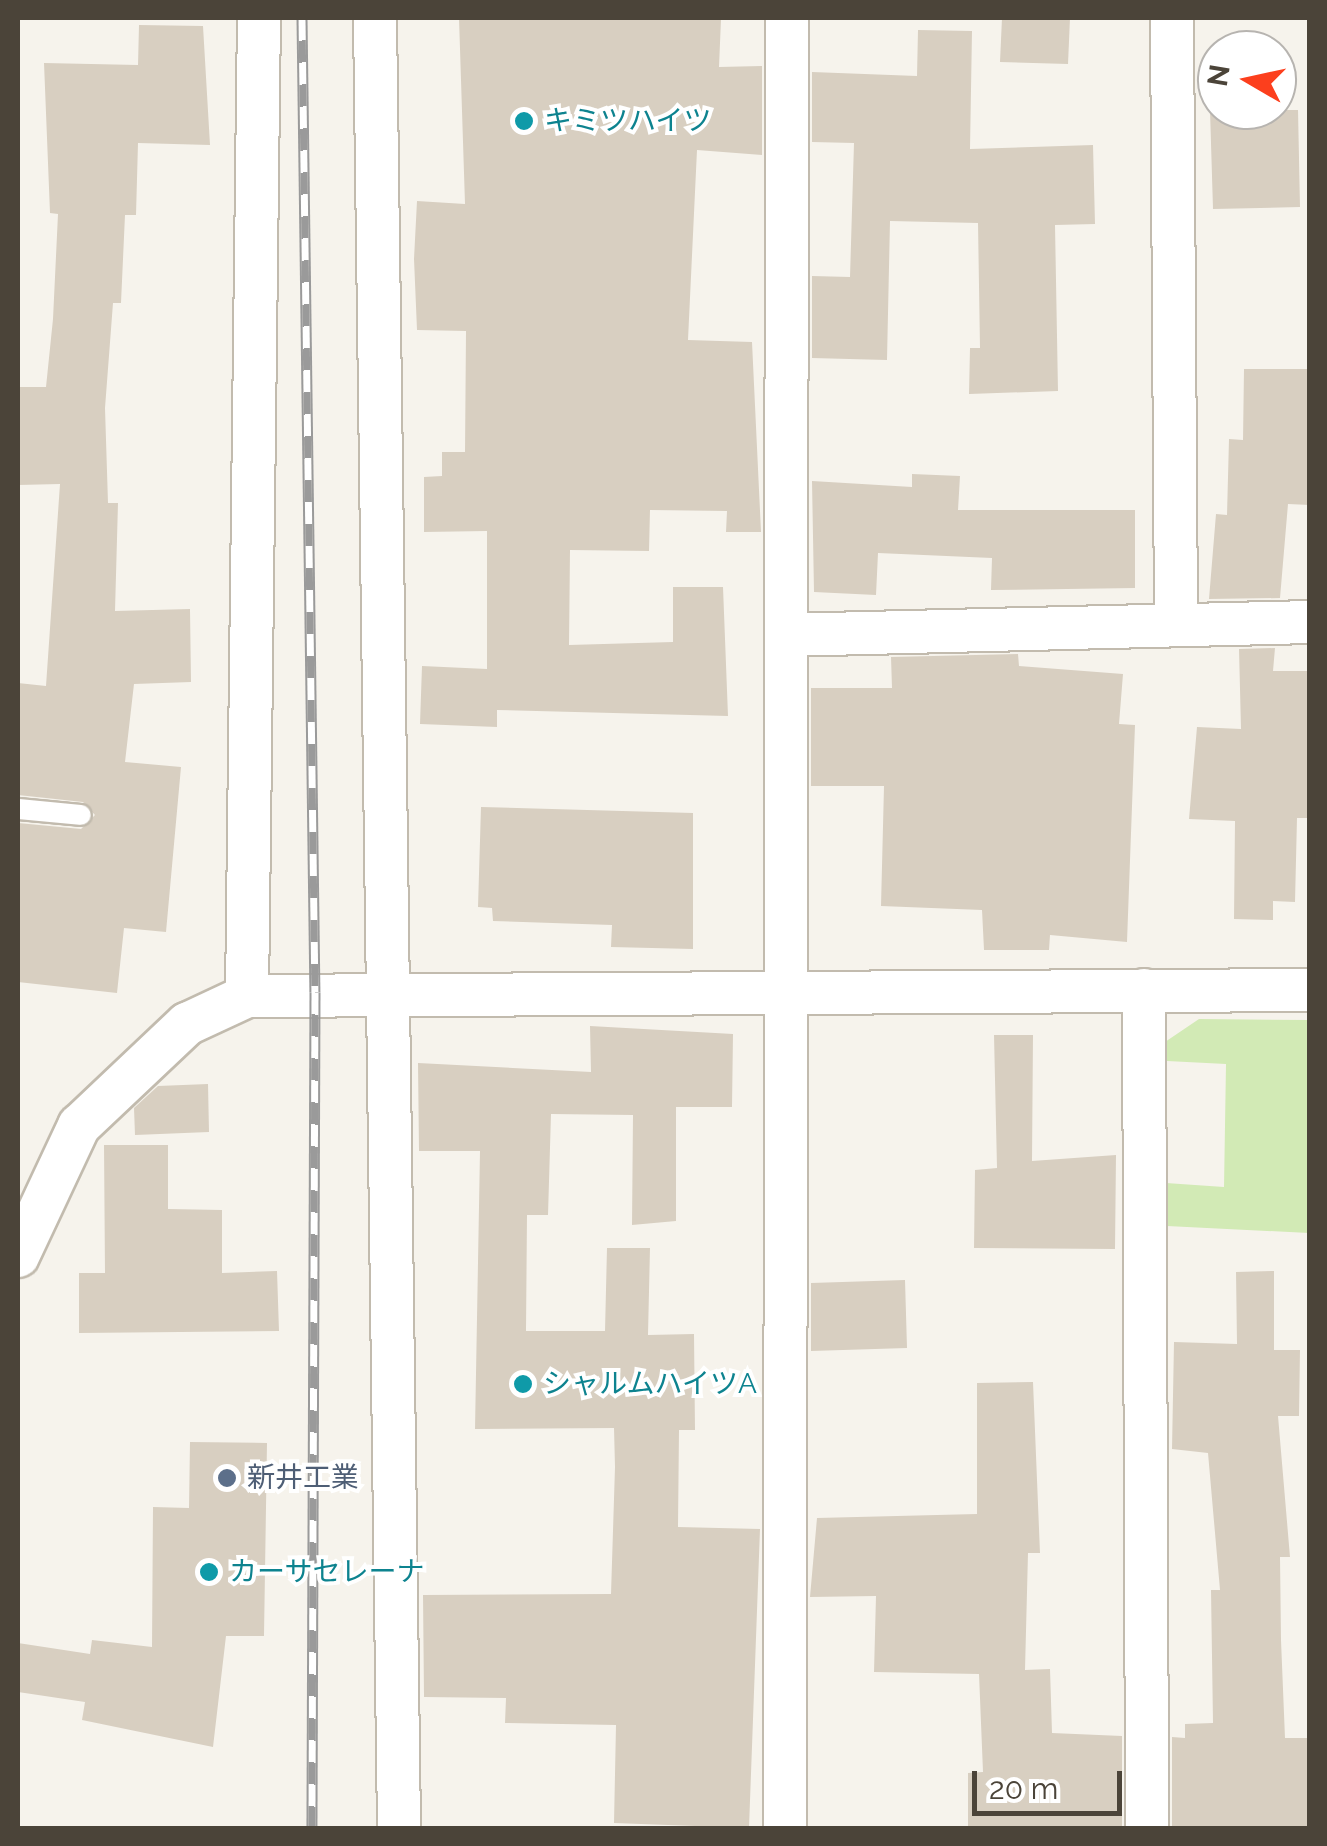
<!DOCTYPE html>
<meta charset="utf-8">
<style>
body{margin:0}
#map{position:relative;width:1327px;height:1846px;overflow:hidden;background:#f6f3ec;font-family:Raleway,"Noto Sans JP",sans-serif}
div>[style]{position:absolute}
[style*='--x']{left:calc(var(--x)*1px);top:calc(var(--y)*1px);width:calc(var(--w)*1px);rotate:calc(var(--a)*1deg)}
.green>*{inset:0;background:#d2eab5}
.building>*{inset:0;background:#d8cfc1}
.roads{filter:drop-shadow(2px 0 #c2bbae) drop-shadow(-2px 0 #c2bbae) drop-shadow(0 2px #c2bbae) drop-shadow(0 -2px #c2bbae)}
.service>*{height:20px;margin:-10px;padding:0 10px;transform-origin:10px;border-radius:10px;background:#fff}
.minor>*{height:42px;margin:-21px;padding:0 21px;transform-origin:21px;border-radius:21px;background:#fff}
.rail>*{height:11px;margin-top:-5.5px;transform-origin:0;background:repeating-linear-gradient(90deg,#fff 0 22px,#9a9a9a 0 44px);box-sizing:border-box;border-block:2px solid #9a9a9a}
.dots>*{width:28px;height:28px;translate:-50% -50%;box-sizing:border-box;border:5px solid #fff;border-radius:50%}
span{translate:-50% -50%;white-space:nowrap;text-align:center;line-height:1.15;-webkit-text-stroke:8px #fff;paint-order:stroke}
.culture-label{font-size:28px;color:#0d838f}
.left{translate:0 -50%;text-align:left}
.service-label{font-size:28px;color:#4e5e75}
.frame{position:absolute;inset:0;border:20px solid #4b4439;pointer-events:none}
.north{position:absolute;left:1197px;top:30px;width:100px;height:100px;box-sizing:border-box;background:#fff;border:2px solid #b7b4b0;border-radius:50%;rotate:279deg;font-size:28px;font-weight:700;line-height:40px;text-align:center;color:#4b4439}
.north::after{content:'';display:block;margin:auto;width:35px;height:45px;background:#fc3f1d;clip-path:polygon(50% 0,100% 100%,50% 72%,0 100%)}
.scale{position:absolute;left:972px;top:1771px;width:150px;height:45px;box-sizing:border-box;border:5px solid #4b4439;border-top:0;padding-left:12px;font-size:30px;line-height:35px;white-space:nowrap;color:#4b4439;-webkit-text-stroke:8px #fff;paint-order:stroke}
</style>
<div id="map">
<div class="green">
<div style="clip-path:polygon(1199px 1019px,1309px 1020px,1309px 1233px,1167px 1226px,1166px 1183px,1224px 1187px,1226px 1064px,1167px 1061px,1165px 1042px)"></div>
</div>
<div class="building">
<div style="clip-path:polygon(459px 18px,721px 19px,719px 67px,762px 66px,762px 155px,697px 150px,688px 340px,752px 342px,761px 532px,726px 532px,727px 511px,650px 510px,649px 551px,570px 550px,569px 645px,673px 642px,673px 587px,723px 587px,728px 716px,497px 710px,497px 727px,420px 724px,422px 666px,487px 669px,487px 531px,424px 532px,424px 477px,442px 476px,442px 452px,465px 452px,466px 331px,417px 330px,414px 259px,417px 201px,465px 204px)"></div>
<div style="clip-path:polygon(1002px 18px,1070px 18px,1068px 64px,1000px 62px)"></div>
<div style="clip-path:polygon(139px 25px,203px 26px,210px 145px,138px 143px,136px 215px,125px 215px,121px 303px,113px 303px,105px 408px,108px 503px,118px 503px,115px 611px,190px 609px,191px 682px,134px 684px,125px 762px,181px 767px,166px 932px,124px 928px,117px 993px,18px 982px,18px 823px,81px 829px,95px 815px,83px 802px,18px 795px,18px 683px,46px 686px,60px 484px,18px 485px,18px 387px,46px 387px,53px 319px,58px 214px,50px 213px,44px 63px,138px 65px)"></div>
<div style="clip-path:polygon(918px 30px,972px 31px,970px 149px,1093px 145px,1095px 224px,1055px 225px,1058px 391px,969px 394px,970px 348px,980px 348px,978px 223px,890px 221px,887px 360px,812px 358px,812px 276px,850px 277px,854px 143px,812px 142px,812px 72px,917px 76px)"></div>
<div style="clip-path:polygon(1210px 110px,1298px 110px,1300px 207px,1213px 209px)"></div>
<div style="clip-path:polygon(1244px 369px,1310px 369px,1310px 505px,1288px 504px,1280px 598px,1209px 599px,1216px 514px,1227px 515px,1229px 439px,1243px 440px)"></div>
<div style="clip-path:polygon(912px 474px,960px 476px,958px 510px,1135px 510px,1135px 588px,991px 590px,992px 558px,878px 553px,876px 595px,814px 592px,812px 481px,912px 487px)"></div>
<div style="clip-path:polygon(1275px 648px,1273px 671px,1310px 671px,1310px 818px,1297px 818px,1295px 902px,1273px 901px,1273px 920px,1234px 919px,1235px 821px,1189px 819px,1197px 727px,1241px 729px,1239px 649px)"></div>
<div style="clip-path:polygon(1018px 654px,1019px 666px,1123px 674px,1119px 724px,1135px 725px,1127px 942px,1050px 935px,1049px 950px,984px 950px,982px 910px,881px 906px,884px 786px,811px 786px,811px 688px,892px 688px,891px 657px)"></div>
<div style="clip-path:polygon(481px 807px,693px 813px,693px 949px,611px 947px,612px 925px,493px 921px,492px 908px,478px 907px)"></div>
<div style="clip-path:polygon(590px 1026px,733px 1034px,732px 1107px,676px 1107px,676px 1221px,632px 1225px,633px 1115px,551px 1114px,548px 1215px,527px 1215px,526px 1331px,605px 1331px,607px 1248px,650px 1248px,648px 1335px,694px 1334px,695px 1430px,679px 1430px,678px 1527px,760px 1529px,749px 1828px,614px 1823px,616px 1725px,505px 1723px,506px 1698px,424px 1697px,423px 1595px,611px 1594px,615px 1467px,614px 1428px,475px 1429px,480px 1151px,419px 1151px,418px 1063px,591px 1072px)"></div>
<div style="clip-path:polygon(994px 1035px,1033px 1035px,1032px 1161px,1116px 1155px,1115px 1249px,974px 1248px,975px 1170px,997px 1168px)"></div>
<div style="clip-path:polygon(208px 1084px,209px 1132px,135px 1135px,134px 1108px,158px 1086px)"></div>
<div style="clip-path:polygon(104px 1145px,168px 1145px,168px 1209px,222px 1210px,222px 1273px,277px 1271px,279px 1331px,79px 1333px,79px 1273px,105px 1273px)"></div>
<div style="clip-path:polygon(1274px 1271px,1274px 1350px,1300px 1350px,1299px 1416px,1278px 1416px,1290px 1557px,1280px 1557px,1281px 1640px,1285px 1738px,1310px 1738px,1310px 1828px,1172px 1828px,1172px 1737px,1185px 1738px,1185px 1724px,1213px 1723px,1211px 1590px,1220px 1590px,1208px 1453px,1172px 1449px,1174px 1342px,1237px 1344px,1236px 1272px)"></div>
<div style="clip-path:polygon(905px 1280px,907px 1348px,811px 1351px,811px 1283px)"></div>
<div style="clip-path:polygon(1033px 1382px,1040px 1553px,1028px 1553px,1025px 1670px,1050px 1669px,1052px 1733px,1122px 1736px,1122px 1828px,968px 1828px,968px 1773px,983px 1772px,979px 1674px,874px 1672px,876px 1596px,810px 1597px,817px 1518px,977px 1514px,977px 1383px)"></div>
<div style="clip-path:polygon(190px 1442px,267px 1443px,264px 1636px,226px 1636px,213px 1747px,82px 1720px,85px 1702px,18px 1692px,18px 1643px,90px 1654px,92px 1640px,152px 1647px,153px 1507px,189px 1508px)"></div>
</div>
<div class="roads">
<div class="service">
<div style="--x:18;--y:809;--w:63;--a:5.4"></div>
</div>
<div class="minor">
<div style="--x:375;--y:18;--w:1810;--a:89.24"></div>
<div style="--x:1172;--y:18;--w:604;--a:89.62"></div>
<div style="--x:786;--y:635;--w:524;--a:-1.42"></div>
<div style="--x:1144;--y:990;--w:838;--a:89.79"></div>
<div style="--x:247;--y:996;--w:978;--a:-89.3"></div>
<div style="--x:18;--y:1256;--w:144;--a:-64.9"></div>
<div style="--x:79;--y:1126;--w:149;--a:-43.4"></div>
<div style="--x:187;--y:1024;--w:66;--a:-25"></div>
<div style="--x:247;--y:996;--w:1063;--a:-0.32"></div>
<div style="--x:785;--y:1828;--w:1810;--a:-89.94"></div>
</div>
</div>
<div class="rail">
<div style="--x:302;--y:18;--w:974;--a:89.24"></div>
<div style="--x:315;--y:992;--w:836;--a:90.21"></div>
</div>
<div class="dots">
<div style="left:524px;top:121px;background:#0f9aa8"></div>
<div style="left:523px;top:1384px;background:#0f9aa8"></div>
<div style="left:227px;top:1478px;background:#5c6f8a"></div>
<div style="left:209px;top:1572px;background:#0f9aa8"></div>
</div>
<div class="culture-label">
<span class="left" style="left:544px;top:121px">キミツハイツ</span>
<span class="left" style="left:543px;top:1384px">シャルムハイツA</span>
<span class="left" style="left:229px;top:1572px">カーサセレーナ</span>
</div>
<div class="service-label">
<span class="left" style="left:247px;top:1478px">新井工業</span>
</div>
<div class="frame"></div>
<div class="north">N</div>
<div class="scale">20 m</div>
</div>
